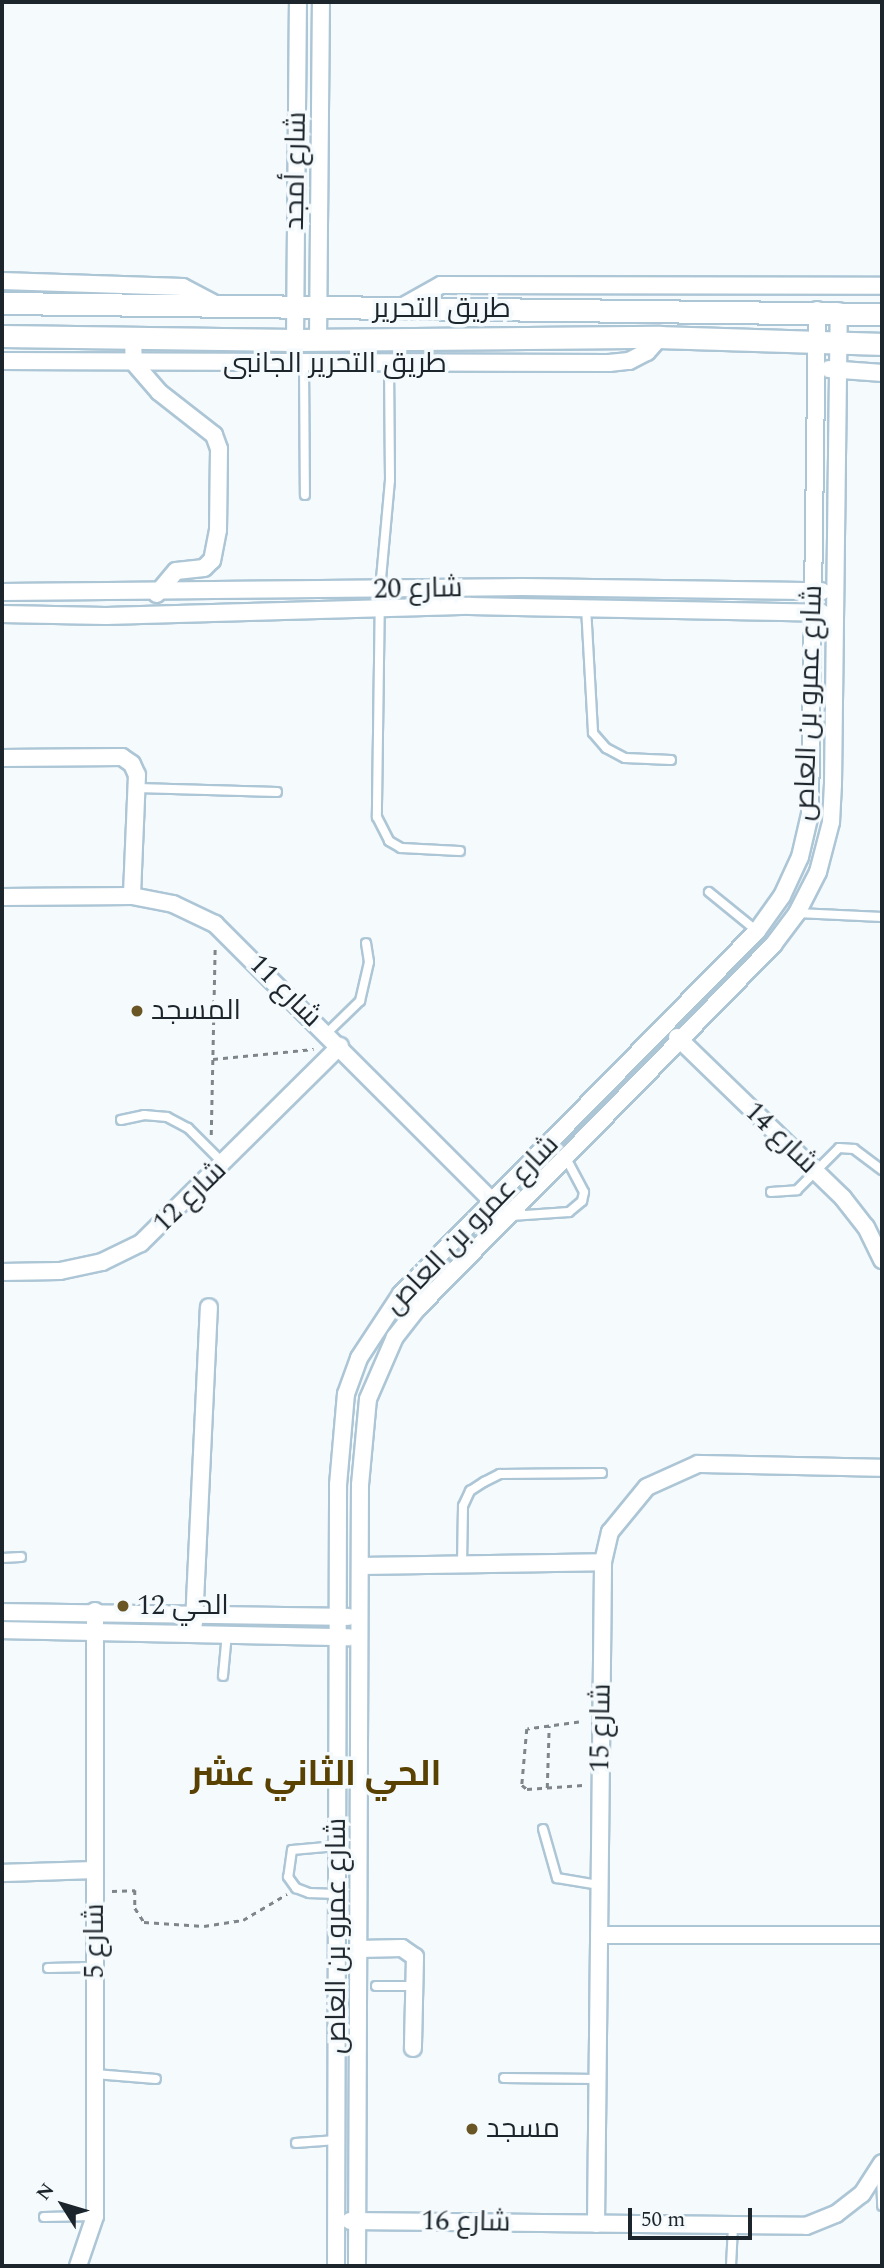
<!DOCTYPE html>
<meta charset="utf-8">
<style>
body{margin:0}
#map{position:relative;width:884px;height:2268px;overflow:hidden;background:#f5fafd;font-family:Spectral,Cairo,serif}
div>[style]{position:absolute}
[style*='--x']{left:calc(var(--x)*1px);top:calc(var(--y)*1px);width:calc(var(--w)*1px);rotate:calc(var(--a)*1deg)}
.path>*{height:2.5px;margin-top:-1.25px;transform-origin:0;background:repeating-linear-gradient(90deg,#7f868b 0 5px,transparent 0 10px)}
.roads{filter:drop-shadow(2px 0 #adc6d6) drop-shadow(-2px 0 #adc6d6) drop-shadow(0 2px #adc6d6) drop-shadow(0 -2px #adc6d6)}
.lane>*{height:8px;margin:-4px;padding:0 4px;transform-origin:4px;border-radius:4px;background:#fff}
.street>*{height:16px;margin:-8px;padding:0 8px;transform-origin:8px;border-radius:8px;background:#fff}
.secondary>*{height:21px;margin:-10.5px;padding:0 10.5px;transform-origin:10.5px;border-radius:10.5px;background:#fff}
.dots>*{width:19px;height:19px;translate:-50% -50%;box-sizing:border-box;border:4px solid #f5fafd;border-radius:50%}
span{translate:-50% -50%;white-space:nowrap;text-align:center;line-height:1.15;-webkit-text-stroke:7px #f5fafd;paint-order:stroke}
.street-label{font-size:28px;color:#1c252b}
.poi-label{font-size:28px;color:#1c252b}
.left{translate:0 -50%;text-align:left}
.district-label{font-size:35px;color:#594201;font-weight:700}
.frame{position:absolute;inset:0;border:4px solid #1c252b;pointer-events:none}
.north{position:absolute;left:28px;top:2170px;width:70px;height:70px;-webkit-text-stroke:5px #f5fafd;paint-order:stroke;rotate:307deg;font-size:19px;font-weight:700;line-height:28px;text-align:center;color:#1c252b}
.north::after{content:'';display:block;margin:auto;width:24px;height:32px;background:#1c252b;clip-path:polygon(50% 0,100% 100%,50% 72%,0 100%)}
.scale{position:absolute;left:628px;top:2208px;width:124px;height:32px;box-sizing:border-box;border:4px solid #1c252b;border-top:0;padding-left:9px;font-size:21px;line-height:24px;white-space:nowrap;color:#1c252b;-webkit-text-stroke:5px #f5fafd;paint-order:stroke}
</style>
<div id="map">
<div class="path">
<div style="--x:213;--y:1059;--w:101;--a:-5.7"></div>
<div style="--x:211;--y:1135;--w:190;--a:-88.8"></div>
<div style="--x:579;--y:1722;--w:52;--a:172.3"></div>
<div style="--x:527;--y:1729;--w:56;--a:95.1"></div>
<div style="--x:522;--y:1785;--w:6;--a:39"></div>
<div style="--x:527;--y:1789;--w:56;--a:-4.1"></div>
<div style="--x:547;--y:1788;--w:62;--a:-88.2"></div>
<div style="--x:112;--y:1891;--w:23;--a:-2"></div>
<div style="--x:135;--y:1890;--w:18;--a:90"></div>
<div style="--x:135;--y:1908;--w:17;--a:57"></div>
<div style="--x:144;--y:1922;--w:60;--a:3.8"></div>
<div style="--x:204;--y:1926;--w:39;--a:-9"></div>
<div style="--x:243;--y:1920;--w:51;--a:-30.6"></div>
</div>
<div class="roads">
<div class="lane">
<div style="--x:304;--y:364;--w:131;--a:89.6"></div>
<div style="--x:389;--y:365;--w:115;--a:89.5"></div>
<div style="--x:390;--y:480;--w:110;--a:95.2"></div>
<div style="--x:380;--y:590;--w:227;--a:90.8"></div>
<div style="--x:377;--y:817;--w:27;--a:63"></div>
<div style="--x:389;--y:841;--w:14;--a:30"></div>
<div style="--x:401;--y:848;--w:59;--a:2.9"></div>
<div style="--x:586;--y:607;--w:126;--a:86.8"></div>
<div style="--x:593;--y:733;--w:20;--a:49"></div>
<div style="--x:606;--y:748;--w:21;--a:28"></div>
<div style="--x:625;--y:758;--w:46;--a:2.5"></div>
<div style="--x:137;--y:788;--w:140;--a:1.6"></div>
<div style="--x:709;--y:892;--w:62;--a:39.1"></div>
<div style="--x:797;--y:913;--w:85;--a:2.7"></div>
<div style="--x:327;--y:1033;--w:46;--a:-44.1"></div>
<div style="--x:360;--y:1001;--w:40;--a:-77"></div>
<div style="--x:369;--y:962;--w:19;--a:-99"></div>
<div style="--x:121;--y:1120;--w:24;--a:-12"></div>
<div style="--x:144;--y:1115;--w:23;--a:5"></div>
<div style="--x:167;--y:1117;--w:24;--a:28"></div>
<div style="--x:188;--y:1128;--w:49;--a:45"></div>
<div style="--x:771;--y:1192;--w:26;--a:-4"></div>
<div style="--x:797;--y:1190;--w:59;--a:-45"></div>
<div style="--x:839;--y:1148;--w:15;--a:4"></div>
<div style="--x:854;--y:1149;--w:35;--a:37"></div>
<div style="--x:511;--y:1216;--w:58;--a:-3.9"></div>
<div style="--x:569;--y:1212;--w:17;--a:-40"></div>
<div style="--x:582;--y:1201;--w:9;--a:-77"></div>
<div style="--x:584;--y:1192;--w:38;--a:-118"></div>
<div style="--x:2;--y:1558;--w:19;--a:-3"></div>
<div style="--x:462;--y:1564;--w:58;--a:-89"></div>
<div style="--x:463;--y:1506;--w:17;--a:-65"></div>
<div style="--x:470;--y:1491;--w:17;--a:-33"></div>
<div style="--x:484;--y:1482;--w:18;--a:-27"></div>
<div style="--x:500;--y:1474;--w:102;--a:-0.6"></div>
<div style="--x:223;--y:1676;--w:43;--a:-84.7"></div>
<div style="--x:543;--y:1829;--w:51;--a:74.1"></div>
<div style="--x:557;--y:1878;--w:43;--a:9.5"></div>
<div style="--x:337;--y:1846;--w:45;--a:174.9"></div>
<div style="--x:292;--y:1850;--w:27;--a:98"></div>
<div style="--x:288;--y:1877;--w:14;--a:54"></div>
<div style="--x:296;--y:1888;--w:14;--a:21"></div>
<div style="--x:309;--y:1893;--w:28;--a:2"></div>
<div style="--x:48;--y:1968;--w:47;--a:-1.2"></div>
<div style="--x:376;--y:1986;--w:39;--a:0"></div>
<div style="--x:95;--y:2074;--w:61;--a:4.7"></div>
<div style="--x:504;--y:2078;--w:93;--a:0.6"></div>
<div style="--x:296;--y:2143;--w:40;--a:-4.3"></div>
<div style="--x:881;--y:2172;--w:34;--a:88"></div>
<div style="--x:44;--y:2217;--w:51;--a:-1.1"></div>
<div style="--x:731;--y:2266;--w:40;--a:-87.1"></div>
</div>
<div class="street">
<div style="--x:2;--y:281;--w:181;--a:1.9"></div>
<div style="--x:183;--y:287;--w:43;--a:27.8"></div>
<div style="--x:398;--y:309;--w:49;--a:-29.2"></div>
<div style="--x:441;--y:285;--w:441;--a:0.1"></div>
<div style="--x:133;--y:339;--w:24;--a:88"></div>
<div style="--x:134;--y:363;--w:38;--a:49"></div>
<div style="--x:159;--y:392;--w:70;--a:38"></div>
<div style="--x:214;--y:435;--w:15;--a:70"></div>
<div style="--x:219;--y:449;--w:81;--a:90.7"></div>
<div style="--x:218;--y:530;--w:31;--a:101"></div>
<div style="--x:212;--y:560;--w:11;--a:135"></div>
<div style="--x:204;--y:568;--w:28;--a:174"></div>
<div style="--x:176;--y:571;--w:30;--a:130"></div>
<div style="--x:295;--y:340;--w:338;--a:-89.5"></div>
<div style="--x:318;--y:340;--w:338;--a:-89.5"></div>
<div style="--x:2;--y:361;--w:607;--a:0.19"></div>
<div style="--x:609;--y:363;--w:20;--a:-6"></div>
<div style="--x:629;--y:361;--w:20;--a:-27"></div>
<div style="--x:647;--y:352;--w:20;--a:-49"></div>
<div style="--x:829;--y:369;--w:53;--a:4.3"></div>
<div style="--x:2;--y:592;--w:520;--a:-0.55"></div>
<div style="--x:522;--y:587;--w:300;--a:0.8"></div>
<div style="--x:2;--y:614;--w:104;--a:1.1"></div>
<div style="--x:106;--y:616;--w:364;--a:-1.6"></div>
<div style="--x:470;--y:606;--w:352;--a:1.1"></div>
<div style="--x:2;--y:758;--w:120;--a:-0.5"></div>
<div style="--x:122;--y:757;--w:12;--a:35"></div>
<div style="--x:132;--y:764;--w:12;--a:66"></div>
<div style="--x:137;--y:775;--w:121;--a:92.4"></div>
<div style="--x:2;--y:897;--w:130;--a:-0.4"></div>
<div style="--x:132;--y:896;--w:42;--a:11"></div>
<div style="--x:173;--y:904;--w:47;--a:25.5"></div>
<div style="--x:215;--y:924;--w:402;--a:45"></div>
<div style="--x:677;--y:1037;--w:231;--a:44.1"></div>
<div style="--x:843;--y:1198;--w:37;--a:52"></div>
<div style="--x:866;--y:1227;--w:37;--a:64"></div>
<div style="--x:2;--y:1272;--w:58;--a:-1"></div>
<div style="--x:60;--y:1271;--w:43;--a:-12.1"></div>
<div style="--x:102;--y:1262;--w:43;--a:-26"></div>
<div style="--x:141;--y:1243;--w:280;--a:-44.7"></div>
<div style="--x:361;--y:1566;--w:242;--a:-0.9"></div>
<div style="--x:2;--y:1612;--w:346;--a:0.8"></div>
<div style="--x:194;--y:1623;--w:316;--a:-87.3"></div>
<div style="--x:2;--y:1630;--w:347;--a:1.2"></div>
<div style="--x:2;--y:1873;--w:93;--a:-1.8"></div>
<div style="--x:599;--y:1935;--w:283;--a:0"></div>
<div style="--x:359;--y:1949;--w:43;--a:-1.3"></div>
<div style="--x:402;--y:1948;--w:16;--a:35"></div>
<div style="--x:415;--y:1957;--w:91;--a:91.3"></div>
<div style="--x:350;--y:2221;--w:456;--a:0.6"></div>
<div style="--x:806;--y:2226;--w:32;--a:-22"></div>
<div style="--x:836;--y:2214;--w:33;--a:-38"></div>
<div style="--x:862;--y:2194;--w:37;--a:-57"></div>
<div style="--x:596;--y:2224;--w:662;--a:-89.39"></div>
<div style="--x:603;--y:1562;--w:31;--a:-77"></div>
<div style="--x:610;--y:1532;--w:58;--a:-50.6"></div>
<div style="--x:647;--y:1487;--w:56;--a:-24.3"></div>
<div style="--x:698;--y:1464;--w:184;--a:1.2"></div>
<div style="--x:78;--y:2266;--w:53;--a:-71.2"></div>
<div style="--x:95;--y:2216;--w:605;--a:-90"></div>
<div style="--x:336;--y:2266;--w:781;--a:-89.85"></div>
<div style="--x:338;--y:1485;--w:91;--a:-85"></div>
<div style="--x:346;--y:1394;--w:38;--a:-70"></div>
<div style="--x:359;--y:1358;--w:77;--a:-56.7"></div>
<div style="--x:401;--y:1294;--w:508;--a:-45.56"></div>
<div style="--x:757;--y:931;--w:43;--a:-54.5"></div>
<div style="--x:782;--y:896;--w:43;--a:-65.2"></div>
<div style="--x:800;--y:857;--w:44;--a:-76.9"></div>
<div style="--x:810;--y:814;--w:504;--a:-89.2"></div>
<div style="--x:357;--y:2266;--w:781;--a:-89.78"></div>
<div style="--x:360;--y:1485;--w:86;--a:-84.7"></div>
<div style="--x:368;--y:1399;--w:68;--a:-66.5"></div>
<div style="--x:395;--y:1337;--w:37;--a:-52"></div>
<div style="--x:418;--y:1308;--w:508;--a:-45.64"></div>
<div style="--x:773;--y:945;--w:40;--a:-53"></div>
<div style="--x:797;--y:913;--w:46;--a:-62.9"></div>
<div style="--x:818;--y:872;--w:52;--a:-75.4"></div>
<div style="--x:831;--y:822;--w:39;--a:-87"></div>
<div style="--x:833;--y:783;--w:472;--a:-89.3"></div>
</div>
<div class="secondary">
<div style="--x:2;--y:303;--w:880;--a:0.72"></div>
<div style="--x:2;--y:336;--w:293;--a:0.8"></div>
<div style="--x:295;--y:340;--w:365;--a:-0.5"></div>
<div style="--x:660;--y:337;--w:222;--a:1.8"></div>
</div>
</div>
<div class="dots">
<div style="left:137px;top:1011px;background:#6a5524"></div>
<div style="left:123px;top:1606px;background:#6a5524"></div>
<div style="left:472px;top:2129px;background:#6a5524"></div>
</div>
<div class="street-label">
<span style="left:296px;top:171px;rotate:-89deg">شارع أمجد</span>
<span style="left:442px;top:309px">طريق التحرير</span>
<span style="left:335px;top:364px">طريق التحرير الجانبى</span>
<span style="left:418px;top:589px;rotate:-1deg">شارع 20</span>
<span style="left:809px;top:703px;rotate:-88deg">شارع عمرو بن العاص</span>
<span style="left:285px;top:991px;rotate:45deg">شارع 11</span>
<span style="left:781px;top:1138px;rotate:44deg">شارع 14</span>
<span style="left:190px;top:1197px;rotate:-44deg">شارع 12</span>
<span style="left:472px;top:1225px;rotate:-46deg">شارع عمرو بن العاص</span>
<span style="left:601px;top:1728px;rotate:-89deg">شارع 15</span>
<span style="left:337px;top:1936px;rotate:-90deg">شارع عمرو بن العاص</span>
<span style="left:95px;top:1941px;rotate:-90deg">شارع 5</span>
<span style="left:466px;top:2222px;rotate:1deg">شارع 16</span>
</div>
<div class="poi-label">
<span class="left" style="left:151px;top:1011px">المسجد</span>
<span class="left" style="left:137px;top:1606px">الحي 12</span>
<span class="left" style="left:486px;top:2129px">مسجد</span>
</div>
<div class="district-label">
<span style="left:316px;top:1775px">الحي الثاني عشر</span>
</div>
<div class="frame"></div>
<div class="north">N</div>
<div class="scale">50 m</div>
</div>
